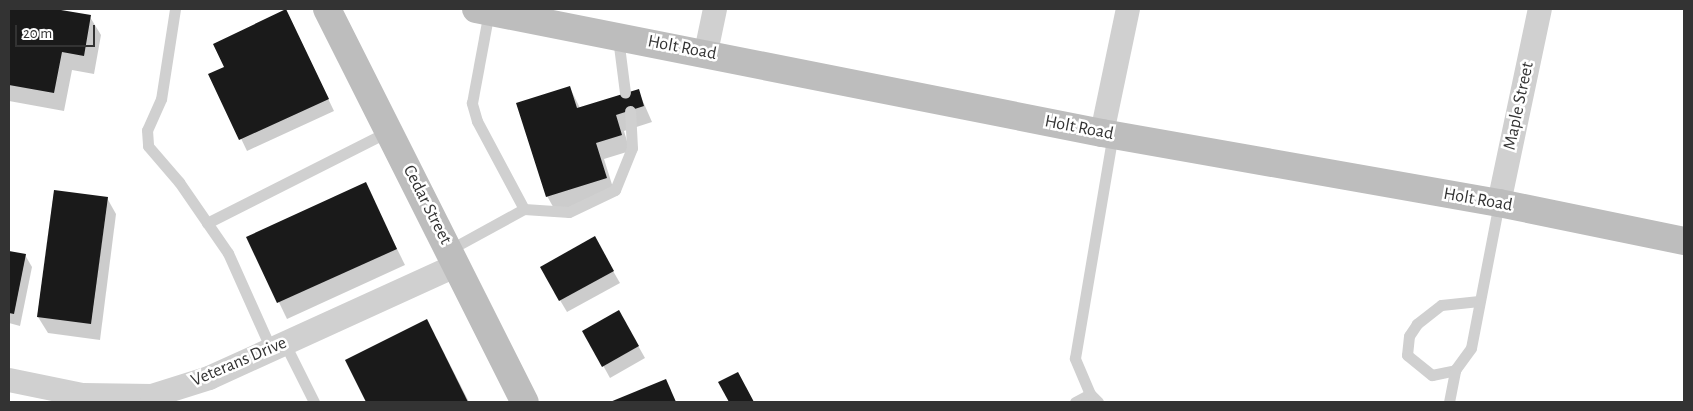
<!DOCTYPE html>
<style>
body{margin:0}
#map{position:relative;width:1693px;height:411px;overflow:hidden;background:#fff;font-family:"Alegreya Sans",sans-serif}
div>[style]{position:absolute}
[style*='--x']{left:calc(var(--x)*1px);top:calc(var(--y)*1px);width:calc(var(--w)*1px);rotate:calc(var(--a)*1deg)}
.shadow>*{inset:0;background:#0003}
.building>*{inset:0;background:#1a1a1a}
.lane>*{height:11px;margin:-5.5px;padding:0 5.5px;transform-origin:5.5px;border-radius:5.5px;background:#d0d0d0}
.street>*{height:24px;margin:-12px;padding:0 12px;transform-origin:12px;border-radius:12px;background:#d0d0d0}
.secondary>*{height:28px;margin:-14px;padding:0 14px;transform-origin:14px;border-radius:14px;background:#bdbdbd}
span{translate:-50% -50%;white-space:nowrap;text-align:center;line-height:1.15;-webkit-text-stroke:5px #fff;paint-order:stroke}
.street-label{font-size:18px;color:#333}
.frame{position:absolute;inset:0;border:10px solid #333;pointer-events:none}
.scale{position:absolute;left:15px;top:25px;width:80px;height:22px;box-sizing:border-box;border:2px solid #333;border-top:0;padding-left:6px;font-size:15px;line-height:18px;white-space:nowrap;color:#333;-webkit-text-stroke:4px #fff;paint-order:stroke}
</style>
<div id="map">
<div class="shadow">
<div style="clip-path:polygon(9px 9px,48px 9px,90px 17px,101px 35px,94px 74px,72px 70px,64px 111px,9px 101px)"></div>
<div style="clip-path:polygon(286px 11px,334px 111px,247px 151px,210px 74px,225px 68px)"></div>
<div style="clip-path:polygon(570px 88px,580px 108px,638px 90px,652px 122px,624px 131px,630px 151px,604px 159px,615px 194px,556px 212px,547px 196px)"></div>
<div style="clip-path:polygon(365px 184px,405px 265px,287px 319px,248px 238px)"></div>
<div style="clip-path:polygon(107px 198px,116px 214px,100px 340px,48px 333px,38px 317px)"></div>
<div style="clip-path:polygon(594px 238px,620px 283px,567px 312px,541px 268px)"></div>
<div style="clip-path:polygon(9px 252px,25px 255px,32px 267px,20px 326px,9px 323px)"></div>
<div style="clip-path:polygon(619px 312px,645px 358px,610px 378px,584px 331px)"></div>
<div style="clip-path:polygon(437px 339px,469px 402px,368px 402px,347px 360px)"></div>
<div style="clip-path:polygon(665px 380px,676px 402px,614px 402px)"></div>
</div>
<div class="building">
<div style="clip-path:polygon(9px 9px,55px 9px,91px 15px,84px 56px,62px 52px,54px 93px,9px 85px)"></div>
<div style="clip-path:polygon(286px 9px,329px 99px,239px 140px,208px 74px,224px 67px,213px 44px)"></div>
<div style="clip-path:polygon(570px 86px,577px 108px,639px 89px,644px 106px,616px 115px,622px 135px,596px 143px,607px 178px,546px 197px,516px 103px)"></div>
<div style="clip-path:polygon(366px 182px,397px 249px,277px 303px,246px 237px)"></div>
<div style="clip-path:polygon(54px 190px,108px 197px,91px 324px,37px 317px)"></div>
<div style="clip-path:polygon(595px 236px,614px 271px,559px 301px,540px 267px)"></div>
<div style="clip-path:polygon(9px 251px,26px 254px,14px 314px,9px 313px)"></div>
<div style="clip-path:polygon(619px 310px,639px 346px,602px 367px,582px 331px)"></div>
<div style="clip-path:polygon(427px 319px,468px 402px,366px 402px,345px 360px)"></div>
<div style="clip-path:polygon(738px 372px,754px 402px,729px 402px,718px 382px)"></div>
<div style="clip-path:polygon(666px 379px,676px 402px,610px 402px)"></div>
</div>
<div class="lane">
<div style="--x:175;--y:9;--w:91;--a:98.8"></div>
<div style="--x:161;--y:99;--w:34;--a:114"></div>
<div style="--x:147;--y:130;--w:16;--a:86"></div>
<div style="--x:148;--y:146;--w:48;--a:49.3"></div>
<div style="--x:179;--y:182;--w:86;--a:55.4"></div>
<div style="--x:228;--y:253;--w:105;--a:65.9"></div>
<div style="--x:618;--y:38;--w:55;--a:82.7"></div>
<div style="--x:524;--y:209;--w:45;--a:3.8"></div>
<div style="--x:569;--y:212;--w:51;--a:-25.6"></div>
<div style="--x:615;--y:190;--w:45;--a:-68"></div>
<div style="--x:632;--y:148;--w:37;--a:-93"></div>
<div style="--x:207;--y:223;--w:204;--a:-26.8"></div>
<div style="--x:449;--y:250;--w:85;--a:-28.7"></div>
<div style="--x:524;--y:209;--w:100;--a:-118.1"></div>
<div style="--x:477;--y:121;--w:19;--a:-106"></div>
<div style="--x:472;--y:103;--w:94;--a:-79.5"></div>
<div style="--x:1479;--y:301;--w:38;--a:174"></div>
<div style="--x:1441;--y:305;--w:31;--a:142"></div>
<div style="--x:1417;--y:324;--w:14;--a:124"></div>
<div style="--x:1409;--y:336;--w:19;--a:96"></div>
<div style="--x:1407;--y:355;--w:32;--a:39"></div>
<div style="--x:1432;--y:375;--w:24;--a:-12"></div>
<div style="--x:1455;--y:370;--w:27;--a:-54"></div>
<div style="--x:1471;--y:348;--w:148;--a:-79.1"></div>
<div style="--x:285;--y:344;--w:65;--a:63.4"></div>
<div style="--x:1075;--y:402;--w:17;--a:-28"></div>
<div style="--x:1098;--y:402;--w:11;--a:-135"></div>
<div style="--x:1090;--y:394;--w:39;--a:-113"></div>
<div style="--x:1075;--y:358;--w:227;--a:-80.4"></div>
<div style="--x:1449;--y:402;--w:33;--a:-79"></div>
</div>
<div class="street">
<div style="--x:706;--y:52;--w:44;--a:-78.2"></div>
<div style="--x:1102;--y:133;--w:127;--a:-78.2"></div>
<div style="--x:1499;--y:203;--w:198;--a:-78.1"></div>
<div style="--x:9;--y:380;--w:76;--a:11.5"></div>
<div style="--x:83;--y:395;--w:69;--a:0.8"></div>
<div style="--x:152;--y:396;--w:60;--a:-17.5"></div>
<div style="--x:209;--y:378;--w:273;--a:-24.5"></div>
</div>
<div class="secondary">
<div style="--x:327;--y:9;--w:440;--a:63.3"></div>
<div style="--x:476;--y:9;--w:638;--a:11.2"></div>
<div style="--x:1102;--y:133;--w:403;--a:10"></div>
<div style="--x:1499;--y:203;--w:189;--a:11.6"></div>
</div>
<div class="street-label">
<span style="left:682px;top:48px;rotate:11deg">Holt Road</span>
<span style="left:1519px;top:106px;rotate:-78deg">Maple Street</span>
<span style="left:1079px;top:128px;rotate:11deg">Holt Road</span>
<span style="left:1478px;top:200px;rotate:10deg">Holt Road</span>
<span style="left:427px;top:205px;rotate:63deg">Cedar Street</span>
<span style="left:239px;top:362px;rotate:-23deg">Veterans Drive</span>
</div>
<div class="frame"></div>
<div class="scale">20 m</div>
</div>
